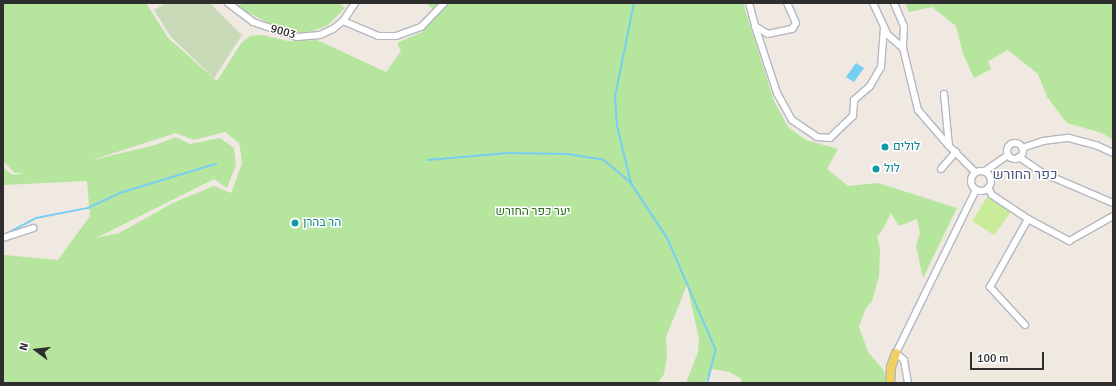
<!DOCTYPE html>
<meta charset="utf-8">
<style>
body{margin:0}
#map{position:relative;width:1116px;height:386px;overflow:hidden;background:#efe9e1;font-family:Signika,Heebo,sans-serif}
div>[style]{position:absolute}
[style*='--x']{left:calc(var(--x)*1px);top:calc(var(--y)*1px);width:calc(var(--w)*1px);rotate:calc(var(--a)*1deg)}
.green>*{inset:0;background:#b6e59e}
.cemetery>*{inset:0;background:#c8d9b8}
.pitch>*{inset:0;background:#c9ec9a}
.water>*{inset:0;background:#75cff0}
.stream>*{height:1.5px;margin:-0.75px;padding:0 0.75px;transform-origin:0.75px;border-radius:0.75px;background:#75cff0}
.roads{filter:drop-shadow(1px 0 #b4b7c1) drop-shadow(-1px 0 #b4b7c1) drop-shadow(0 1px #b4b7c1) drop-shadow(0 -1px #b4b7c1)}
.minor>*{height:6px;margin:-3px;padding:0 3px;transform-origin:3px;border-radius:3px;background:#fff}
.minor>.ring{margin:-3px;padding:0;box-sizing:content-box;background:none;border:6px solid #fff;border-radius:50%}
.major>*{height:8px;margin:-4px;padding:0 4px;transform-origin:4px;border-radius:4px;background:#f2d163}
.dots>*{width:11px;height:11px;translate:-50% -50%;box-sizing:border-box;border:2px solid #fff;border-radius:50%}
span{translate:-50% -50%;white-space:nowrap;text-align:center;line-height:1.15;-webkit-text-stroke:3px #fff;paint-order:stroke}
.street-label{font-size:12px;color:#2e2e2e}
.culture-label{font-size:12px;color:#0d838f}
.left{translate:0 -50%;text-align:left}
.park-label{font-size:12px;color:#2c6e1b}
.quarter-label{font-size:14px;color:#4d5680}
.frame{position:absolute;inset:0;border:4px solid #2e2e2e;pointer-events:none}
.north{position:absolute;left:16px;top:330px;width:40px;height:40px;-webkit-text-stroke:3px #fff;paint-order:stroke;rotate:285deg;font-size:11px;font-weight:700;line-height:16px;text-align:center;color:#2e2e2e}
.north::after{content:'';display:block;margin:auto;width:14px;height:18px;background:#2e2e2e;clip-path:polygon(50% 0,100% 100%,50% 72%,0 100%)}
.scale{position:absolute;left:970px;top:352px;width:74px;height:18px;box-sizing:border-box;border:2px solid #2e2e2e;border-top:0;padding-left:5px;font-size:12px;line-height:14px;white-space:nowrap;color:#2e2e2e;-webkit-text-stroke:3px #fff;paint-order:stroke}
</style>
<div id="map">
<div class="green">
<div style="clip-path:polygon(evenodd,3px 3px,146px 3px,168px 38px,217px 81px,242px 42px,251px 36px,262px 35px,288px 41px,317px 40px,386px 72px,401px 51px,397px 43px,422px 32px,437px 13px,426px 3px,743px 3px,774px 101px,788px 127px,806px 140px,838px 149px,827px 169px,848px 186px,878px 183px,957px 208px,923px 278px,916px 246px,920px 233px,917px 219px,899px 226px,891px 213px,882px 231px,877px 236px,880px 248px,879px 276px,872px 301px,866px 308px,859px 327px,868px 352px,884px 371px,886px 383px,740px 383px,742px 379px,729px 372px,712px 369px,705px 383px,686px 383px,698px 352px,699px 339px,687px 285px,666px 337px,667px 355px,664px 374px,658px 383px,3px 383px,3px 252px,4px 255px,58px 260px,90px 216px,87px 181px,3px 185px,3px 168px,13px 175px,25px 173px,15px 173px,3px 161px,3px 3px,225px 132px,239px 143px,241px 154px,242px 164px,231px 193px,214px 186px,173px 203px,119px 233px,96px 238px,214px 179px,227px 188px,236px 165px,234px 148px,220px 138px,190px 144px,176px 137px,155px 145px,89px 161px,176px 133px,194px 140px,225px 132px)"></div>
<div style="clip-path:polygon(241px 3px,339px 3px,345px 8px,327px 26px,307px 33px,284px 31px,237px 7px)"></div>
<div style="clip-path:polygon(905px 3px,1113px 3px,1113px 140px,1102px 133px,1067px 123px,1047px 97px,1038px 74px,1008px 50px,988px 61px,991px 69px,974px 78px,963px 54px,956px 26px,932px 7px,909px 12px)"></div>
</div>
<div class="cemetery">
<div style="clip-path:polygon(166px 3px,210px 3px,242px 35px,214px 78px,171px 37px,154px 10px)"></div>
</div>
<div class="pitch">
<div style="clip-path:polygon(987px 197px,1011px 212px,994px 235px,972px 221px)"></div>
</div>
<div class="water">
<div style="clip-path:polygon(856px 63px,864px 68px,854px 82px,846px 77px)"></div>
</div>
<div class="stream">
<div style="--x:428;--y:160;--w:80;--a:-5"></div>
<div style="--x:508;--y:153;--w:60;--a:1"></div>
<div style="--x:568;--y:154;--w:36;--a:9"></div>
<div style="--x:604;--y:160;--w:35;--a:40"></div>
<div style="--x:631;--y:183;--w:67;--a:56.5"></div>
<div style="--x:668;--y:239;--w:121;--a:66.6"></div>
<div style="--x:716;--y:350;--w:34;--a:104"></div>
<div style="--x:631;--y:183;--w:59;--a:-103.8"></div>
<div style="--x:617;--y:126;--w:29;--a:-94"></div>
<div style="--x:615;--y:97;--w:96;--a:-78.6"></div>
<div style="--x:6;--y:234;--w:34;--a:-28"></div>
<div style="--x:36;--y:218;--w:53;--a:-10.9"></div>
<div style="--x:88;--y:208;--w:38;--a:-25"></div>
<div style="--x:123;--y:192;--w:97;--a:-16.8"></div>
</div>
<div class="roads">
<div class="minor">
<div style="--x:228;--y:3;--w:31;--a:37"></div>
<div style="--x:253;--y:22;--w:46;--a:18.8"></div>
<div style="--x:297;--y:37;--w:23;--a:-5"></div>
<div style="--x:320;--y:35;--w:14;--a:-25"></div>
<div style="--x:333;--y:29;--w:13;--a:-39"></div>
<div style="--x:343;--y:21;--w:22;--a:-56"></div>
<div style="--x:749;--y:3;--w:24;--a:75"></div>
<div style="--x:755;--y:26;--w:15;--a:32"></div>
<div style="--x:768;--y:34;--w:25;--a:-12"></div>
<div style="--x:792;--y:29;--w:7;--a:-56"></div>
<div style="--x:796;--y:23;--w:22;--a:-114"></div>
<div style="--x:873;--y:3;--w:35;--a:65"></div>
<div style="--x:888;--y:35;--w:20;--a:41"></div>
<div style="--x:894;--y:3;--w:25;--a:67"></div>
<div style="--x:904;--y:26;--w:22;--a:93"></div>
<div style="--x:903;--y:48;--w:64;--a:76.4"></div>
<div style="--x:918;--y:110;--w:48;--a:49.3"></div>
<div style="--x:343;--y:21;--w:38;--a:23"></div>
<div style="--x:378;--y:36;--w:18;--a:0"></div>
<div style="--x:396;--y:36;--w:27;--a:-20"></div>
<div style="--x:421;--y:27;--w:33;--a:-46"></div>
<div style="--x:755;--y:26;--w:71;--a:71.8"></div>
<div style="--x:777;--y:93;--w:31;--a:61"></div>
<div style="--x:792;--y:120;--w:30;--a:34"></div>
<div style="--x:817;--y:137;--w:13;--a:4"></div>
<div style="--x:830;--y:138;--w:32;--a:-44"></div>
<div style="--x:853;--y:116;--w:16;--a:-86"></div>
<div style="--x:854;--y:100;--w:21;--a:-41"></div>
<div style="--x:870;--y:86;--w:22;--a:-60"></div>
<div style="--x:881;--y:67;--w:40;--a:-85.7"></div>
<div style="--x:944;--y:94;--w:52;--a:84.5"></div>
<div style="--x:949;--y:146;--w:37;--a:45"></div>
<div class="ring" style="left:1007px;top:143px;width:10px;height:10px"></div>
<div style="--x:1022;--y:148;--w:22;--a:-18"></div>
<div style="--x:1043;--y:141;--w:26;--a:-7"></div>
<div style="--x:1069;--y:138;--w:28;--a:15"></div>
<div style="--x:1096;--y:145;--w:19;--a:25"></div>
<div style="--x:1019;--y:157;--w:29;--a:34"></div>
<div style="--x:1043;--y:173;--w:76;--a:23.2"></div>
<div style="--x:941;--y:169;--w:23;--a:-49"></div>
<div class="ring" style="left:971px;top:171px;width:14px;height:14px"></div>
<div style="--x:985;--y:171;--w:28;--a:-35"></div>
<div style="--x:988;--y:188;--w:8;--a:60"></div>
<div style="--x:992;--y:195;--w:43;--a:33.7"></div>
<div style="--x:1028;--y:219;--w:47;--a:28.2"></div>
<div style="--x:1069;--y:241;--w:51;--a:-29.6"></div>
<div style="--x:3;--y:238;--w:32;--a:-18"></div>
<div style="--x:1025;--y:325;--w:52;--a:-132.6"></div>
<div style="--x:990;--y:287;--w:78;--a:-60.8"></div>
<div style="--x:908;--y:383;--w:23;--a:-100"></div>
<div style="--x:904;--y:360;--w:11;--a:-139"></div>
<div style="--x:896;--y:353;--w:182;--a:-63.9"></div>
</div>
<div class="major">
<div style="--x:890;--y:383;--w:16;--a:-86"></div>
<div style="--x:891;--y:367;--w:15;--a:-70"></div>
</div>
</div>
<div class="dots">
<div style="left:885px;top:147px;background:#0f9aa8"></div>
<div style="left:876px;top:169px;background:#0f9aa8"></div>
<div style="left:295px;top:223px;background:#0f9aa8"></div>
</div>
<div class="street-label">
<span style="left:283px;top:32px;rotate:16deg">9003</span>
</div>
<div class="culture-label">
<span class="left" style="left:893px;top:147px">לולים</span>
<span class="left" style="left:884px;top:169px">לול</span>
<span class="left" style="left:303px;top:223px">הר בהרן</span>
</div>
<div class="park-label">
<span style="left:533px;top:212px">יער כפר החורש</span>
</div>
<div class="quarter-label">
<span style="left:1025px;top:175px">כפר החורש</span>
</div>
<div class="frame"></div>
<div class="north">N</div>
<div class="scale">100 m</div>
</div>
